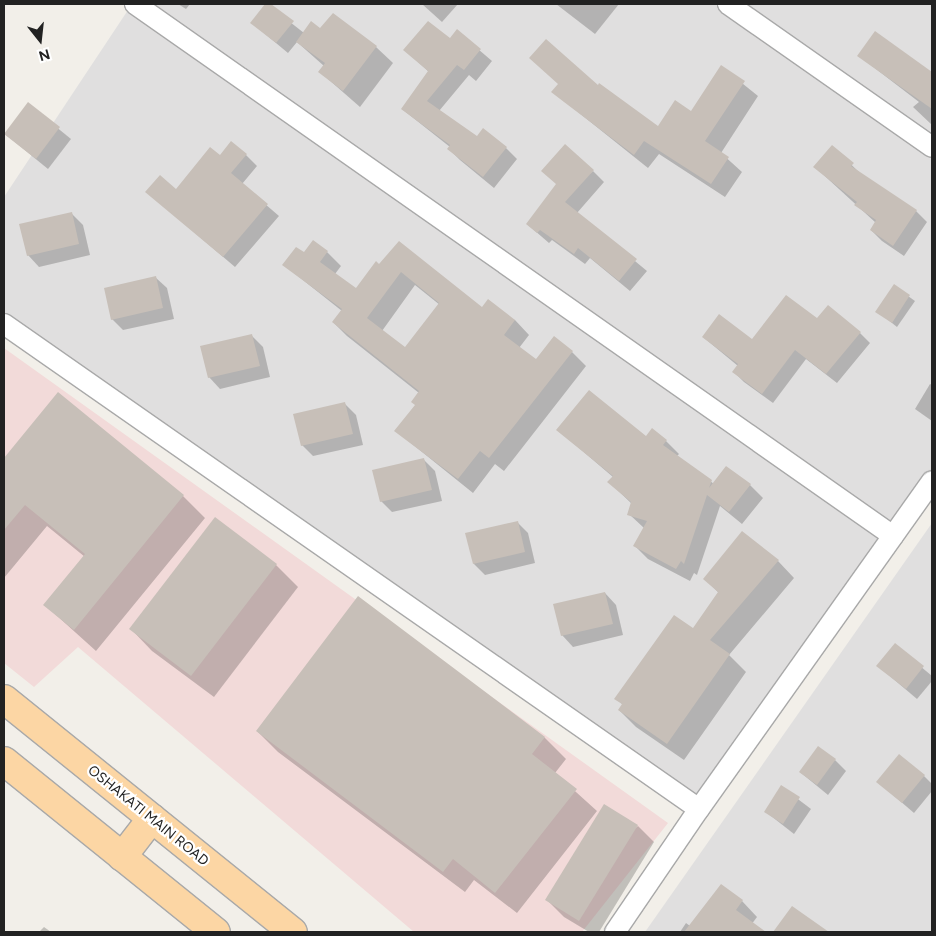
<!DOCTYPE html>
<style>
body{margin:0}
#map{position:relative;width:936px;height:936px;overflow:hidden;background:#f2efe9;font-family:Figtree,sans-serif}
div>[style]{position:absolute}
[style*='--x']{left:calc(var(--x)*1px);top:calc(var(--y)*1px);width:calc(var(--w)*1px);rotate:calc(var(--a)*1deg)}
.residential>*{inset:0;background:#e0dfdf}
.commercial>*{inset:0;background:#f2dad9}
.shadow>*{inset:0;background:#0003}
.building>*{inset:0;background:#c7bfb8}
.roads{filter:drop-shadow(1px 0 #a9a9a9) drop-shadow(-1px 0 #a9a9a9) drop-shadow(0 1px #a9a9a9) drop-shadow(0 -1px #a9a9a9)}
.minor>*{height:20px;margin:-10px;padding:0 10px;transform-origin:10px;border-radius:10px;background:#fff}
.primary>*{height:28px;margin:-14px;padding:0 14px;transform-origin:14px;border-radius:14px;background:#fcd6a4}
span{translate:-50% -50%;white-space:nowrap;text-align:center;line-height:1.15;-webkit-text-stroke:4.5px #fff;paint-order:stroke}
.street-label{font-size:14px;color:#222}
.frame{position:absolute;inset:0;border:5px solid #222;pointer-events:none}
.north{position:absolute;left:15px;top:15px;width:50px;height:50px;-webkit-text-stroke:4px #fff;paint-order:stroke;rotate:164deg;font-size:14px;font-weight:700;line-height:20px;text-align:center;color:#222}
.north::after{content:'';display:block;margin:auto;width:18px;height:22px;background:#222;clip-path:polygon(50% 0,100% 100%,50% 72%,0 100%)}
</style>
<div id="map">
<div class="residential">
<div style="clip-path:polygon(132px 4px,932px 4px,932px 481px,699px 809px,4px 324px,4px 197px)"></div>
<div style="clip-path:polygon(932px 523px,932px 932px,645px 932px)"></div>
</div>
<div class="commercial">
<div style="clip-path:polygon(4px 348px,668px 823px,582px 932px,414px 932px,78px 647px,34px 687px,4px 663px)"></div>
</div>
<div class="shadow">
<div style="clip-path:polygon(178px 4px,190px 4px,186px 9px)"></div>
<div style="clip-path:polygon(267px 4px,304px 33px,320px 30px,376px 47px,393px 63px,360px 107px,320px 72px,324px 66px,297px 42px,288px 53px,252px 23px)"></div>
<div style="clip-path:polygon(422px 4px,458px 4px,442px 22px)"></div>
<div style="clip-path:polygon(556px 4px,619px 4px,595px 34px)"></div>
<div style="clip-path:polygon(457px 31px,492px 61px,476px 81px,469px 75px,439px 111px,477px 138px,506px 148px,517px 159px,494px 188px,460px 160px,449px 149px,450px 147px,402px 109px,429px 72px,405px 50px,450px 40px)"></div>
<div style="clip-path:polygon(875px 33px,932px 74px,932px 125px,913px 107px,919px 102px,859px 56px)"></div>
<div style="clip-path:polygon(722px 67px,758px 96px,721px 153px,742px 172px,725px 197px,659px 154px,648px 168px,553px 92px,598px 87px,658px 127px,692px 113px)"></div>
<div style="clip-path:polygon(28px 104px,71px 139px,48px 169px,5px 134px)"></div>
<div style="clip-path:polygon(832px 146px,863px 176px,916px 211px,927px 222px,904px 256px,882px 241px,871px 230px,876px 223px,815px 167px)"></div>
<div style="clip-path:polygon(246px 155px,257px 166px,242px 184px,279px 216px,235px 267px,147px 192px,176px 191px,220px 156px)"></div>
<div style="clip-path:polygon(593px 171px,604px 182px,577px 213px,647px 271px,630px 291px,590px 258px,585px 264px,552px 240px,549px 243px,527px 224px)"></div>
<div style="clip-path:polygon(72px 214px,83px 225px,90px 255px,39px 267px,28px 255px)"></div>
<div style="clip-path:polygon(evenodd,399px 243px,482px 309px,515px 320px,529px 335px,519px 348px,536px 361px,572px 352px,586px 366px,504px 471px,495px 464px,473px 493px,396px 431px,416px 405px,419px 393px,347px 336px,333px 322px,342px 311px,284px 265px,304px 254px,327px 252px,341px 266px,335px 274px,356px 290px,399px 243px,415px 285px,440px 305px,405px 349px,382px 331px,415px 285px)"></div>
<div style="clip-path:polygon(155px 277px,167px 288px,174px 319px,123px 330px,112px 319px)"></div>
<div style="clip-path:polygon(894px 286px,915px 301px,897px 327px,877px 311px)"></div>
<div style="clip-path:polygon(817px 320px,860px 333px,870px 343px,837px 383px,806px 359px,773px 403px,744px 382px,734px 372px,738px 366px,703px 337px,752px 341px)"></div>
<div style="clip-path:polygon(252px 336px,263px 347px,270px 377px,220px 389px,209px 377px)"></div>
<div style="clip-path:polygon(930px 384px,932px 385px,932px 421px,915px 409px)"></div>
<div style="clip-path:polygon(58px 394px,183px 496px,205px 518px,96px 651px,45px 605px,85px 557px,47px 526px,4px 578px,4px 460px)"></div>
<div style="clip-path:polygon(345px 404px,356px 415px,363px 445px,313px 456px,302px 445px)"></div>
<div style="clip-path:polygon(558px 430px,666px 441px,679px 454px,677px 456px,714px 484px,750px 485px,763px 498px,742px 524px,720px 506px,697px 575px,694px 573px,690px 581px,648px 559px,635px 546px,644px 528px,629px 514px,632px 504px,609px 482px,613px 477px)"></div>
<div style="clip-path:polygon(424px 460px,435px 471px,442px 501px,392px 512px,381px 501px)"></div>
<div style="clip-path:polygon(216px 519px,276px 565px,298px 587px,214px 697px,152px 651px,131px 629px)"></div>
<div style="clip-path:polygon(517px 522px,528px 533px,535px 563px,485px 575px,474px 564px,467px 534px)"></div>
<div style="clip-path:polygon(778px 561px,794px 578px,729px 655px,746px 672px,684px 760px,636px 727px,619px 710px,623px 705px,616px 698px,693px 630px,719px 593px,705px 579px)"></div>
<div style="clip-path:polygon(605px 593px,616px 605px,623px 635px,573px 647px,562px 635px)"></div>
<div style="clip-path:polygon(358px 598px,545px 738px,566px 759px,555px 773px,597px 811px,517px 913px,474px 880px,465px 892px,278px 752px,257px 731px)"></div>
<div style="clip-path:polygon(895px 645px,932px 676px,932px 681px,917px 699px,878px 666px)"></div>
<div style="clip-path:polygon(835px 760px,846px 771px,828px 795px,800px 772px)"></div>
<div style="clip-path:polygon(924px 776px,932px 784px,932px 791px,914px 813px,878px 782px)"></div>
<div style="clip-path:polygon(782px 787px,811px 809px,794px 834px,766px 812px)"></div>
<div style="clip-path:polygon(638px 826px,654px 842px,599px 932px,589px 932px,564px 917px,547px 900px)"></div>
<div style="clip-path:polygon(742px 901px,757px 917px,751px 925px,759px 932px,680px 932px,686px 923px,690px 926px)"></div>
<div style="clip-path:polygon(44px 927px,51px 932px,39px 932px)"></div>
</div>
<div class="building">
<div style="clip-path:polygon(265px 4px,271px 4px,294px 21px,276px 43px,250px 23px)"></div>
<div style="clip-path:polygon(333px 13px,377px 46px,343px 91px,318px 72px,325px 63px,296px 42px,311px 21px,320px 28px)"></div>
<div style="clip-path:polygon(428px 21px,450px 38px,457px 29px,481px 49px,464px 70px,457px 65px,427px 101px,477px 136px,483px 128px,507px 147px,483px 177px,447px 149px,450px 145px,401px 109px,428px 71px,403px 50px)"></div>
<div style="clip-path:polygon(875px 31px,932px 72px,932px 109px,857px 56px)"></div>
<div style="clip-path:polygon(546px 39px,598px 85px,599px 83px,658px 126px,675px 100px,691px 111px,721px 65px,745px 81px,705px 141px,729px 157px,711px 184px,644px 141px,634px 155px,564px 102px,551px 92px,558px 84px,529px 58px)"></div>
<div style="clip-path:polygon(28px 102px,60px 127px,36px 159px,4px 134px)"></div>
<div style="clip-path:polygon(231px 141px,247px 154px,231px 173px,268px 204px,223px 257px,145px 192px,160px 175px,176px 189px,210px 147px,220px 155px)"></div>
<div style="clip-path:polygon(565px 144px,594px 170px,565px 202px,637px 259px,619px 281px,578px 248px,574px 254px,540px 230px,537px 233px,526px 224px,556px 184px,541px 171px)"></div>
<div style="clip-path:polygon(832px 145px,854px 163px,851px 166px,917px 210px,893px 246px,870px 230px,876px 220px,854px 205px,857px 202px,813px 167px)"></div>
<div style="clip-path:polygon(72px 212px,79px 244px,27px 256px,19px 224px)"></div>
<div style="clip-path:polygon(evenodd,313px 240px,328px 251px,320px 262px,356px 288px,376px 261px,379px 264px,399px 241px,482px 307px,488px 299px,515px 320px,504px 335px,536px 359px,554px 336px,573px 351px,489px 458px,480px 451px,458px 479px,394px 431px,415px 405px,411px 402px,419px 391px,332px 322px,342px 309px,282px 265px,296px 247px,304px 252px,313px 240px,401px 272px,439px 303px,405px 347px,367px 318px,401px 272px)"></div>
<div style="clip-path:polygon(156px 276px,163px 308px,111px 320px,104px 288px)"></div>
<div style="clip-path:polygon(894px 284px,910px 295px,892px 323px,875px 312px)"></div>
<div style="clip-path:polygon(786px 295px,817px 318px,828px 305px,861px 332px,826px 374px,795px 350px,762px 394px,732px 372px,738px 364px,702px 337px,719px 314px,752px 339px)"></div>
<div style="clip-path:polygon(252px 334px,260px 366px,208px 378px,200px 346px)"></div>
<div style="clip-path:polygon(589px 390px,646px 436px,652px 428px,667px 440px,663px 445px,712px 480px,709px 488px,726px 466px,751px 484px,729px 512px,707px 495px,684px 564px,681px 561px,676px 569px,633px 546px,647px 521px,627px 515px,631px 502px,607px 482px,613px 476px,556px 430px)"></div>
<div style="clip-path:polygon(58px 392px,184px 495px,74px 630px,43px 605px,85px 554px,25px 505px,4px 530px,4px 458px)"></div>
<div style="clip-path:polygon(345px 402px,353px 434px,301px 446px,293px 414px)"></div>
<div style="clip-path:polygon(424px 458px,432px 490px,380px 502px,372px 470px)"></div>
<div style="clip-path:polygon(215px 517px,277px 564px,191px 676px,129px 629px)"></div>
<div style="clip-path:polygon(518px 521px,525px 552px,473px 564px,465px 533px)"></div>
<div style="clip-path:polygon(742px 531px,779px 560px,710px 640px,730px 654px,667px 744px,618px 710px,622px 704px,614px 699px,674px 615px,693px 628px,718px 592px,703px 579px)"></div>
<div style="clip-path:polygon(605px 592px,613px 624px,561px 636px,553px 604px)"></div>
<div style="clip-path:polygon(358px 596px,545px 737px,532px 754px,577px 789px,495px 893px,453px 859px,443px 872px,256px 731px)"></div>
<div style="clip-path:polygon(895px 643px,924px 666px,906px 689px,876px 666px)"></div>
<div style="clip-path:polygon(818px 746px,836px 759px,817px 785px,799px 772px)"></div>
<div style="clip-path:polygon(899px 754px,925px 775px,902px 803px,876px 782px)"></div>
<div style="clip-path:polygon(781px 785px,800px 797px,783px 824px,764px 812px)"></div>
<div style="clip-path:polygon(604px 804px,638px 825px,579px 921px,545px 900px)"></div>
<div style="clip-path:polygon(721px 884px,743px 900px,736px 910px,766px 932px,684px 932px)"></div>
<div style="clip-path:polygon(792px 906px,829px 932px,773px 932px)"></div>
</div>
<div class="roads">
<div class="minor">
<div style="--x:135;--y:4;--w:926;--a:35.06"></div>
<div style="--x:728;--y:4;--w:249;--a:35"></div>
<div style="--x:4;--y:324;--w:847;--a:34.91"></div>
<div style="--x:615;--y:932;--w:149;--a:-55.7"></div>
<div style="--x:699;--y:809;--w:402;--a:-54.6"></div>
</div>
<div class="primary">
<div style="--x:4;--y:699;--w:371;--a:38.9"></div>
<div style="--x:4;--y:761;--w:272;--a:38.9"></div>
<div style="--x:122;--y:857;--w:49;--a:-52.4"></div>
</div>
</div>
<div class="street-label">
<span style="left:148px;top:816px;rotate:39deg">OSHAKATI MAIN ROAD</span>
</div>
<div class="frame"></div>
<div class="north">N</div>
</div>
